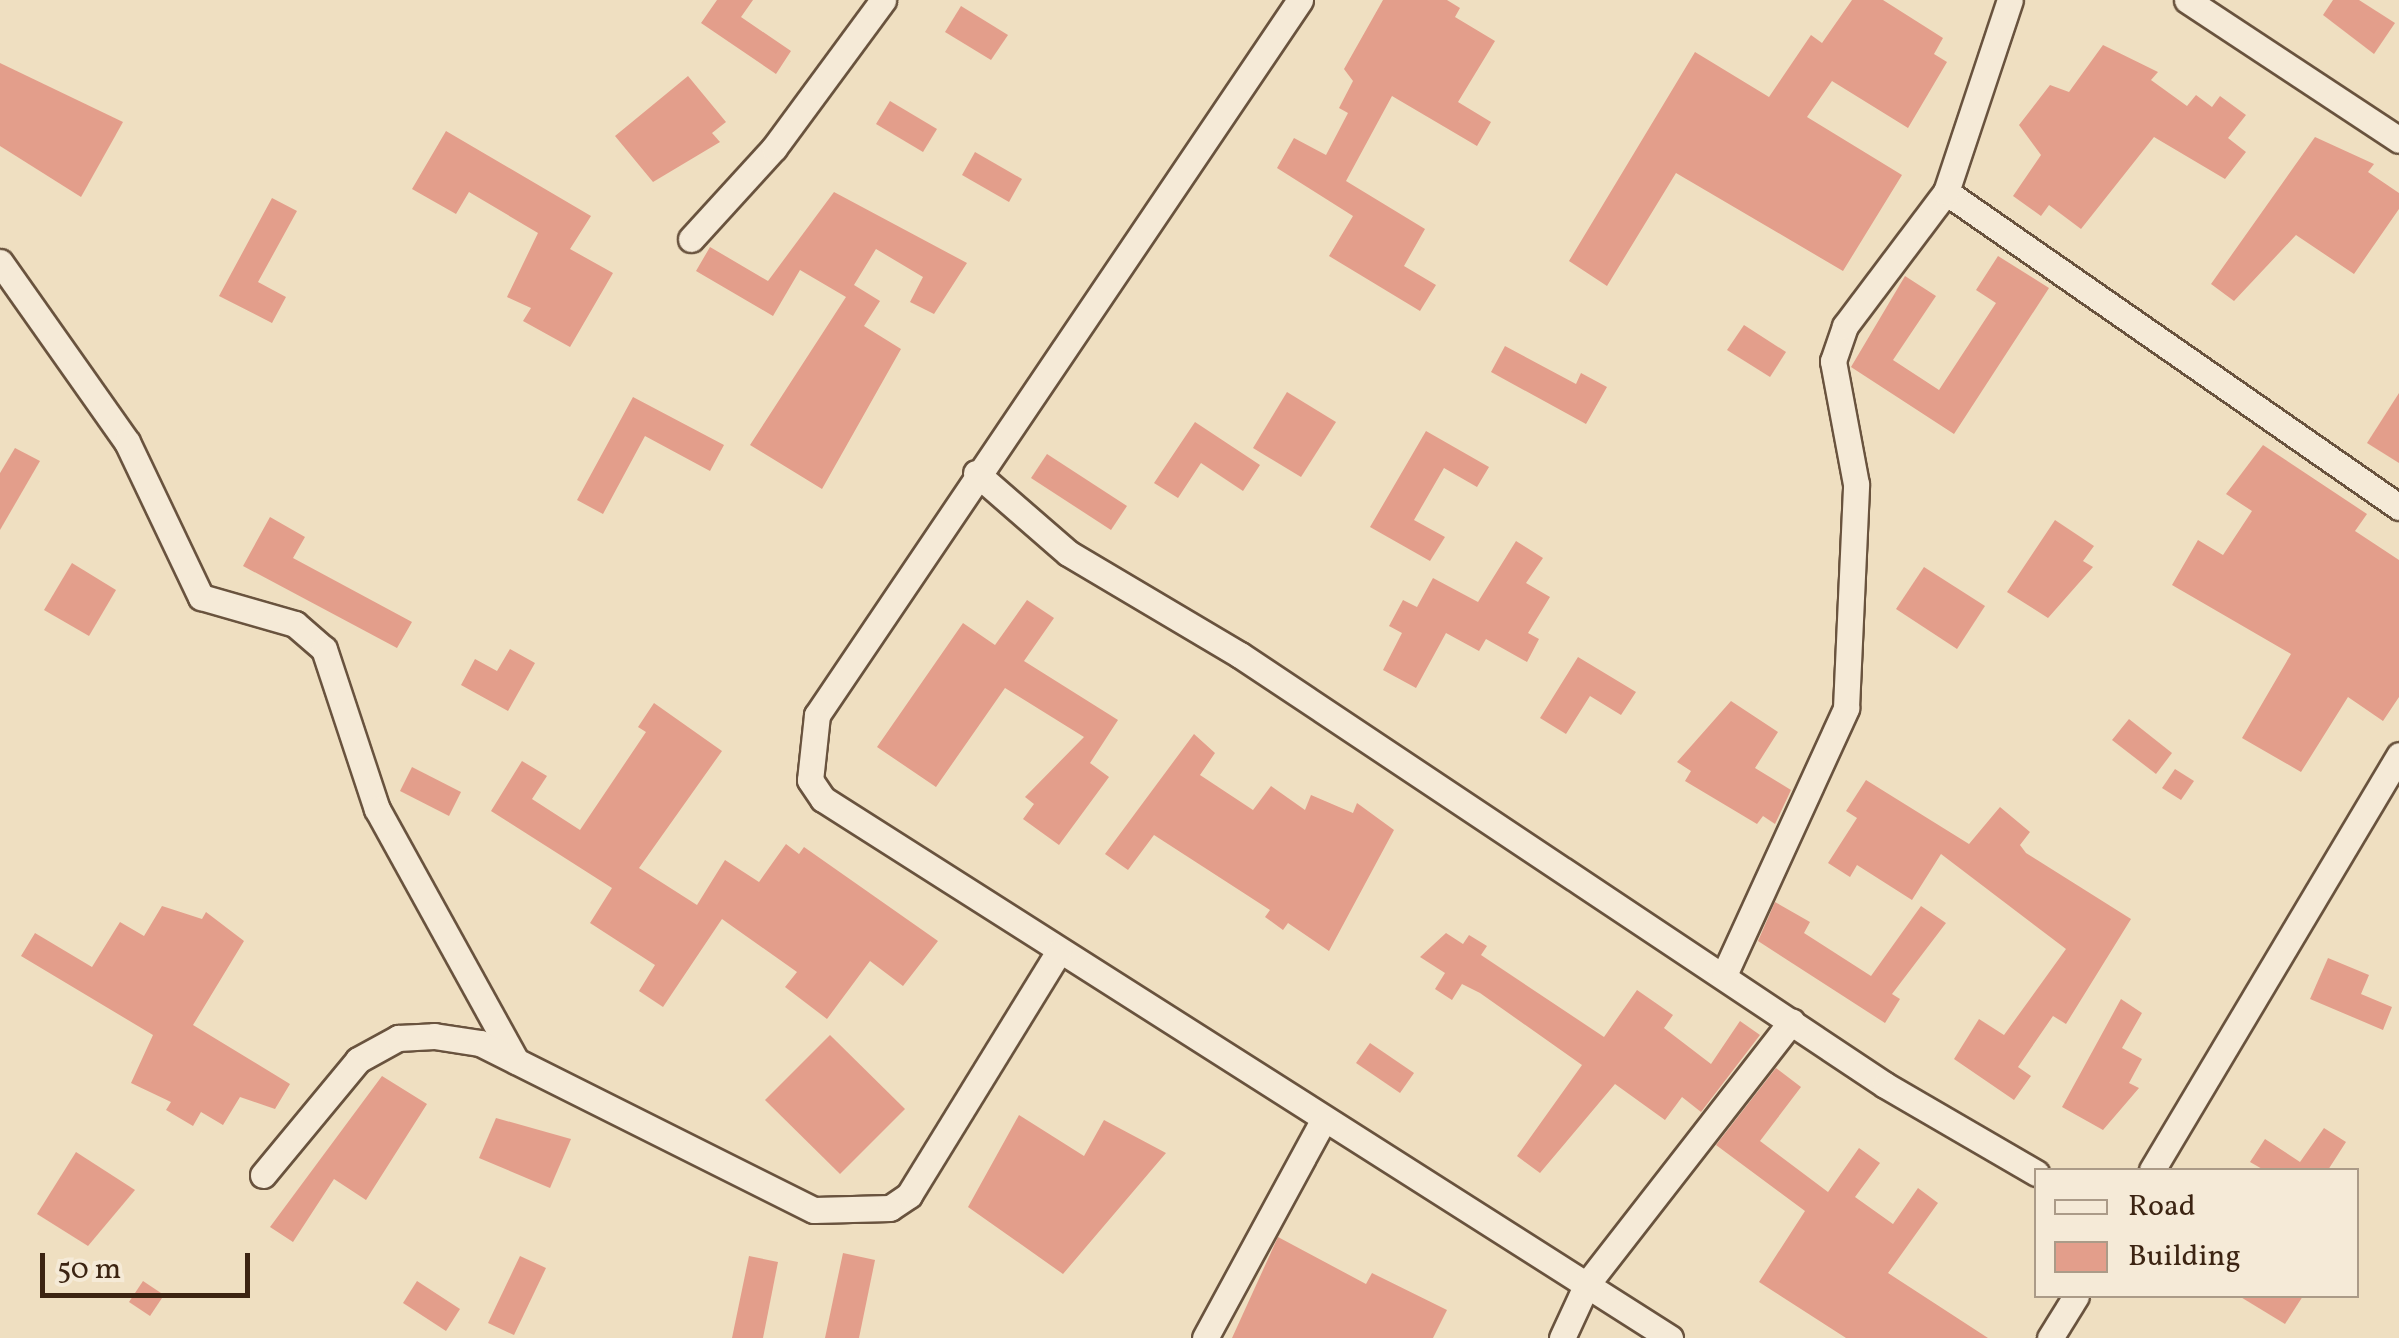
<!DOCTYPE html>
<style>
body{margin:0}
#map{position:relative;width:2399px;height:1338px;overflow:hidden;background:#efdfc1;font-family:Vollkorn,serif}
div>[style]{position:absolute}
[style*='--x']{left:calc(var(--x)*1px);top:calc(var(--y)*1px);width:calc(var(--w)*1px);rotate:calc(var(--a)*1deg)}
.building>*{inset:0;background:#e39e8b}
.roads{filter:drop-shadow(2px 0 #69533e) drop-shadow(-2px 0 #69533e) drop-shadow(0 2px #69533e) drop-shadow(0 -2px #69533e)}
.minor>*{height:25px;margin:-12.5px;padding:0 12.5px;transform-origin:12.5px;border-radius:12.5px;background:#f5ead7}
span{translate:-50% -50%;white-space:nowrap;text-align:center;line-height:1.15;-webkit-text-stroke:9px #f5ead7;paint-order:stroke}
.legend{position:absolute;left:2034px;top:1168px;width:325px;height:130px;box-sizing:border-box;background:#f5ead7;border:2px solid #ab9b88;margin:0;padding:12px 18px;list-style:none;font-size:30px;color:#3c2412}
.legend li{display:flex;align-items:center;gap:20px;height:50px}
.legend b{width:50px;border:2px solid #ab9b88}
.scale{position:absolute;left:40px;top:1253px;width:210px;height:45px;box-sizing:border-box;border:5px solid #3c2412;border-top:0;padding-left:12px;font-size:30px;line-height:35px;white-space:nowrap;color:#3c2412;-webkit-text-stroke:8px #f5ead7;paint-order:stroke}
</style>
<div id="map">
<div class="building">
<div style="clip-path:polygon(717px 0,753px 0,741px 17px,791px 51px,776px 74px,701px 23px)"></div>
<div style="clip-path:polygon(1383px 0,1447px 0,1460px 8px,1455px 17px,1495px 41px,1458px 102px,1491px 122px,1477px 146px,1392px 96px,1346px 181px,1425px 229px,1404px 266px,1436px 285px,1420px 311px,1329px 256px,1353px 216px,1277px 168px,1294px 138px,1326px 155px,1348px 113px,1339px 108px,1353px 81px,1344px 69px)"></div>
<div style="clip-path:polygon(1852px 0,1883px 0,1943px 38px,1934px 54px,1947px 62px,1908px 128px,1832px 81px,1807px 117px,1902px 175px,1843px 271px,1676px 173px,1607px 286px,1569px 261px,1695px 52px,1769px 97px,1811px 35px,1822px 43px)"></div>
<div style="clip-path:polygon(2333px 0,2359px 0,2395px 23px,2374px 54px,2323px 15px)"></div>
<div style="clip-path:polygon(961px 6px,1008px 35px,991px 60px,945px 32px)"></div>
<div style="clip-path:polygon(2103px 45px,2158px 72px,2151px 80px,2187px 106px,2196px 95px,2212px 107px,2220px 96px,2246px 115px,2228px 138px,2246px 152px,2225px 179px,2154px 137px,2081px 229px,2049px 205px,2041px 216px,2013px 196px,2041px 155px,2019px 125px,2050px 85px,2069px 92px)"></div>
<div style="clip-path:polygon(0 63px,123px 122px,81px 197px,0 146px)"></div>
<div style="clip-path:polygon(688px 76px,726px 122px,712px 133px,720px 142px,653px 182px,615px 136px)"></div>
<div style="clip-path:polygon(890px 101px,937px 129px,923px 152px,876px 124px)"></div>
<div style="clip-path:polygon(446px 131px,591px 216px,570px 249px,613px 273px,570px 347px,523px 321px,531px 308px,507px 297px,538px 233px,469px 192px,456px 214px,412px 189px)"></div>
<div style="clip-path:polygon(2315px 137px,2374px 164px,2368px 172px,2399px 193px,2399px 209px,2354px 274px,2296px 235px,2234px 301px,2211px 284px)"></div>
<div style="clip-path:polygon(975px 152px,1022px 179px,1009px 202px,962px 175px)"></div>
<div style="clip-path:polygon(834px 192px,967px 263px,934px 314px,910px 302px,923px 277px,876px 249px,854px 285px,880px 301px,864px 326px,901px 349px,822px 489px,750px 445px,846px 297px,800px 270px,773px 316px,696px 271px,710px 247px,768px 281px)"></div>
<div style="clip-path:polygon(272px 198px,297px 211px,258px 282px,286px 297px,272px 323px,219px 296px)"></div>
<div style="clip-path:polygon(1998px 256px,2049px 288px,1954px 434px,1851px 367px,1905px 276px,1936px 296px,1893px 360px,1939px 390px,1996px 303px,1976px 290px)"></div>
<div style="clip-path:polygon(1744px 325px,1786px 352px,1770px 377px,1727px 350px)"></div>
<div style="clip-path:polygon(1505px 346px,1576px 384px,1581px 373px,1607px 387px,1586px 424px,1491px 372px)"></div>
<div style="clip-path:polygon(1287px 392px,1336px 422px,1301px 477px,1253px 448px)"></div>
<div style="clip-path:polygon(2399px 393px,2399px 463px,2367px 443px)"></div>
<div style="clip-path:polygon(633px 397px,724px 445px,710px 471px,645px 436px,603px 514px,577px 500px)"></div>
<div style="clip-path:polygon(1195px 422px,1260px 465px,1243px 491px,1201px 463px,1178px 498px,1154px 483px)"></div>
<div style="clip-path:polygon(1426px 431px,1489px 467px,1477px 487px,1444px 468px,1414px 520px,1445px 537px,1430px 561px,1370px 527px)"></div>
<div style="clip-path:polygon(2263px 445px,2367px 514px,2355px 531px,2399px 560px,2399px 697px,2383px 721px,2348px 697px,2301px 772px,2242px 738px,2291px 654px,2172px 585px,2198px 540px,2223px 555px,2252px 511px,2226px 494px)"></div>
<div style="clip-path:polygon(15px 448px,40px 461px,0 530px,0 473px)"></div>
<div style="clip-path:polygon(1047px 454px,1127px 506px,1111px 530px,1031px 478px)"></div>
<div style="clip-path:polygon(270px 517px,305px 537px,293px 558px,412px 622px,397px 648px,243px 566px)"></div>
<div style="clip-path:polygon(2055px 520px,2094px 546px,2083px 561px,2093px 567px,2048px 618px,2007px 592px)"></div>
<div style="clip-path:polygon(1516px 541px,1543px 558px,1526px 583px,1550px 597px,1528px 633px,1539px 639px,1527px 662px,1486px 639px,1479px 651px,1446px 633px,1416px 688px,1383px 670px,1402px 633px,1389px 626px,1403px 600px,1417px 607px,1433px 578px,1478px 602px)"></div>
<div style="clip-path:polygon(72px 563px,116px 590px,89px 636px,44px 610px)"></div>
<div style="clip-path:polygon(1924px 567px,1985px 606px,1957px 649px,1896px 609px)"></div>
<div style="clip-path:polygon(1027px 600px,1054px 618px,1024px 661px,1118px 720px,1090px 763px,1109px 777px,1059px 845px,1023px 819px,1034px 804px,1025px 797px,1084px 737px,1005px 688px,936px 787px,877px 747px,963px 623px,995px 645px)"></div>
<div style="clip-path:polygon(510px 649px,535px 663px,508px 711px,461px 685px,475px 659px,497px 671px)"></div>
<div style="clip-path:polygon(1578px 657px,1636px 692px,1621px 715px,1590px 696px,1566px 734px,1540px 718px)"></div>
<div style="clip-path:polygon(1731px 701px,1778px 732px,1755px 768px,1791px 790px,1775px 824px,1763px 816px,1757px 824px,1685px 781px,1691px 771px,1677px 762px)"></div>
<div style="clip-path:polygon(654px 703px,722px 751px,639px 868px,697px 905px,725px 860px,759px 882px,786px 844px,799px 854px,804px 847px,938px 941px,903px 986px,870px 961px,827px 1019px,785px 987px,797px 972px,722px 919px,663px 1007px,639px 991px,655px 965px,590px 923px,612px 888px,491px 811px,522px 761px,547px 776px,532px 799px,580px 830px,646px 732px,638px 727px)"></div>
<div style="clip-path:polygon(2129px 719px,2172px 753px,2156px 774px,2112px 740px)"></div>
<div style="clip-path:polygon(1194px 734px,1215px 753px,1200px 775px,1253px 810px,1271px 786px,1305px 810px,1311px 795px,1353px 813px,1357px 803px,1394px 830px,1329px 951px,1288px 923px,1283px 930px,1265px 917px,1270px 910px,1154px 835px,1128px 870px,1105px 854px)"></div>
<div style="clip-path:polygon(412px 767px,461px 792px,449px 816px,400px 791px)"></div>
<div style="clip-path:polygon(2175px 769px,2194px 781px,2181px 800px,2162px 788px)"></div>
<div style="clip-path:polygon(1866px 780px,1969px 844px,2000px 807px,2030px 832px,2020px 845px,2026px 853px,2131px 919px,2066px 1024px,2053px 1016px,2018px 1067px,2031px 1076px,2014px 1100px,1954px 1059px,1979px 1019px,2004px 1035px,2066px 949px,1941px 854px,1912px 900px,1857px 865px,1850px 877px,1828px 863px,1857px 818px,1846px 811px)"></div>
<div style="clip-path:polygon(1775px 902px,1810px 922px,1804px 933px,1871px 976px,1921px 906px,1946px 923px,1892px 994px,1900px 999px,1885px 1023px,1758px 941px)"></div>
<div style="clip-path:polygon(162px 906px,202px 919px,206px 912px,244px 941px,193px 1025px,290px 1084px,275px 1109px,240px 1097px,223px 1125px,201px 1112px,193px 1126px,166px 1110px,171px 1102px,131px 1083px,153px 1035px,21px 956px,35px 933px,92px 967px,120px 922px,144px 936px)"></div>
<div style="clip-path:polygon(1446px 933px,1463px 944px,1469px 935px,1487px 946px,1481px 955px,1604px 1037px,1637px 990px,1673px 1015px,1664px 1028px,1711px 1064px,1740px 1021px,1760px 1035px,1701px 1112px,1682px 1097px,1665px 1120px,1615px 1084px,1540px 1173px,1517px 1156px,1582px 1065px,1480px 993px,1462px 984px,1452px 1000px,1435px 989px,1445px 973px,1420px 957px)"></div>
<div style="clip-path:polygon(2328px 958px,2369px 975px,2361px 994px,2392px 1007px,2383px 1030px,2310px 999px)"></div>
<div style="clip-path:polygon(2121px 999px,2142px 1013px,2122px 1048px,2142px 1059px,2129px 1083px,2139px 1088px,2103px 1130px,2062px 1107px)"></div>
<div style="clip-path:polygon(830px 1035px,905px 1109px,840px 1174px,765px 1100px)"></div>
<div style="clip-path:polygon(1370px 1043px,1414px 1073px,1400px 1093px,1356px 1063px)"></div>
<div style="clip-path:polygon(1776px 1068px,1801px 1087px,1760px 1141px,1828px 1192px,1859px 1148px,1880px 1163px,1855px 1197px,1893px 1224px,1918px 1188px,1938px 1203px,1888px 1273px,1988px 1338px,1846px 1338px,1759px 1282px,1805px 1211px,1716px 1145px)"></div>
<div style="clip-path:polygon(382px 1076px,427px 1104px,366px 1200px,334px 1179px,293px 1242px,270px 1227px)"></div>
<div style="clip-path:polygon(1019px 1115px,1084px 1156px,1104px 1120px,1166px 1153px,1063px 1274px,968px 1207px)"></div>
<div style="clip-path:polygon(496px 1118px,571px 1139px,550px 1188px,479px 1158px)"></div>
<div style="clip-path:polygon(2324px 1128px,2346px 1142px,2328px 1170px,2264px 1170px,2250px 1162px,2265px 1139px,2300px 1162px)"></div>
<div style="clip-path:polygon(76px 1152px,135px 1190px,88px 1246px,37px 1214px)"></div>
<div style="clip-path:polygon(1278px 1237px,1366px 1284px,1372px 1273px,1447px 1310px,1433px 1338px,1232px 1338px)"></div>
<div style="clip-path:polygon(843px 1253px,875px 1260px,859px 1338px,825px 1338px)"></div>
<div style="clip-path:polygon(520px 1256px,546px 1268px,514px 1335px,488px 1323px)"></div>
<div style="clip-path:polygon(749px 1256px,778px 1262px,763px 1338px,732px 1338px)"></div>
<div style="clip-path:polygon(143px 1281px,164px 1295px,150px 1316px,129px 1302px)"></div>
<div style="clip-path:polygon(417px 1281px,460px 1309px,446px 1331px,403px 1303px)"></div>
<div style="clip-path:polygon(2239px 1296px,2303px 1296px,2285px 1324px)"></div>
</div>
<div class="roads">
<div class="minor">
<div style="--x:1300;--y:0;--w:863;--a:124.04"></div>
<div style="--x:817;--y:715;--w:65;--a:96.1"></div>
<div style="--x:810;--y:780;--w:23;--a:56"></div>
<div style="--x:823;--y:799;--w:1004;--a:32.47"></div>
<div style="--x:2187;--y:0;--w:254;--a:33.4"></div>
<div style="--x:1946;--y:192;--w:552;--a:34.81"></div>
<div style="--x:691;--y:239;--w:123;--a:-47.6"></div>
<div style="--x:774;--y:148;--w:184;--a:-53.6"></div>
<div style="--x:0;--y:262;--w:220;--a:54.8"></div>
<div style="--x:127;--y:442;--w:172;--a:64.5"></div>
<div style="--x:201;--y:597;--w:98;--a:16"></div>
<div style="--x:295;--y:624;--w:38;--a:41"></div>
<div style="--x:324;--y:649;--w:169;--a:71.7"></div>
<div style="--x:377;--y:809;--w:288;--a:61.1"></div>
<div style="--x:976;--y:473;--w:122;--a:41"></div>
<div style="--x:1068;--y:553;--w:200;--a:30.7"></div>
<div style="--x:1240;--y:655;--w:775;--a:33.69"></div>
<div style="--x:1885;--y:1085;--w:175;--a:30.2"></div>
<div style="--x:1724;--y:975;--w:294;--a:-65.4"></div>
<div style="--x:1846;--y:708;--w:224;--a:-87.4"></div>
<div style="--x:1856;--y:484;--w:125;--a:-100.6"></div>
<div style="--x:1833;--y:361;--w:37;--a:-71"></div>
<div style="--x:1845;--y:326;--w:168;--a:-53"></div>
<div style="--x:1946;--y:192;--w:202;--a:-71.6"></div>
<div style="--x:2152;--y:1170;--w:483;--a:-59.2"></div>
<div style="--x:263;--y:1175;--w:149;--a:-50.4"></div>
<div style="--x:358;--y:1060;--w:46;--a:-28.8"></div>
<div style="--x:398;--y:1038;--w:36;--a:-3"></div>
<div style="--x:434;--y:1036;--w:47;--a:8.7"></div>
<div style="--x:480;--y:1043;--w:373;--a:26.6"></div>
<div style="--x:814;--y:1210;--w:76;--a:-1.5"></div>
<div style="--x:890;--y:1208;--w:23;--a:-34"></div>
<div style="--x:909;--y:1195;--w:286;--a:-58.4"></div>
<div style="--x:1205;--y:1338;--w:249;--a:-61.5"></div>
<div style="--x:1562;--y:1338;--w:60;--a:-65.2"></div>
<div style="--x:1587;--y:1284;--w:333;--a:-52.1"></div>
<div style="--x:2050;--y:1338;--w:49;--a:-58.2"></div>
</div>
</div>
<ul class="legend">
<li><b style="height:12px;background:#f5ead7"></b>Road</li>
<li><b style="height:28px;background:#e39e8b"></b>Building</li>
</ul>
<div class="scale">50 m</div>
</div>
